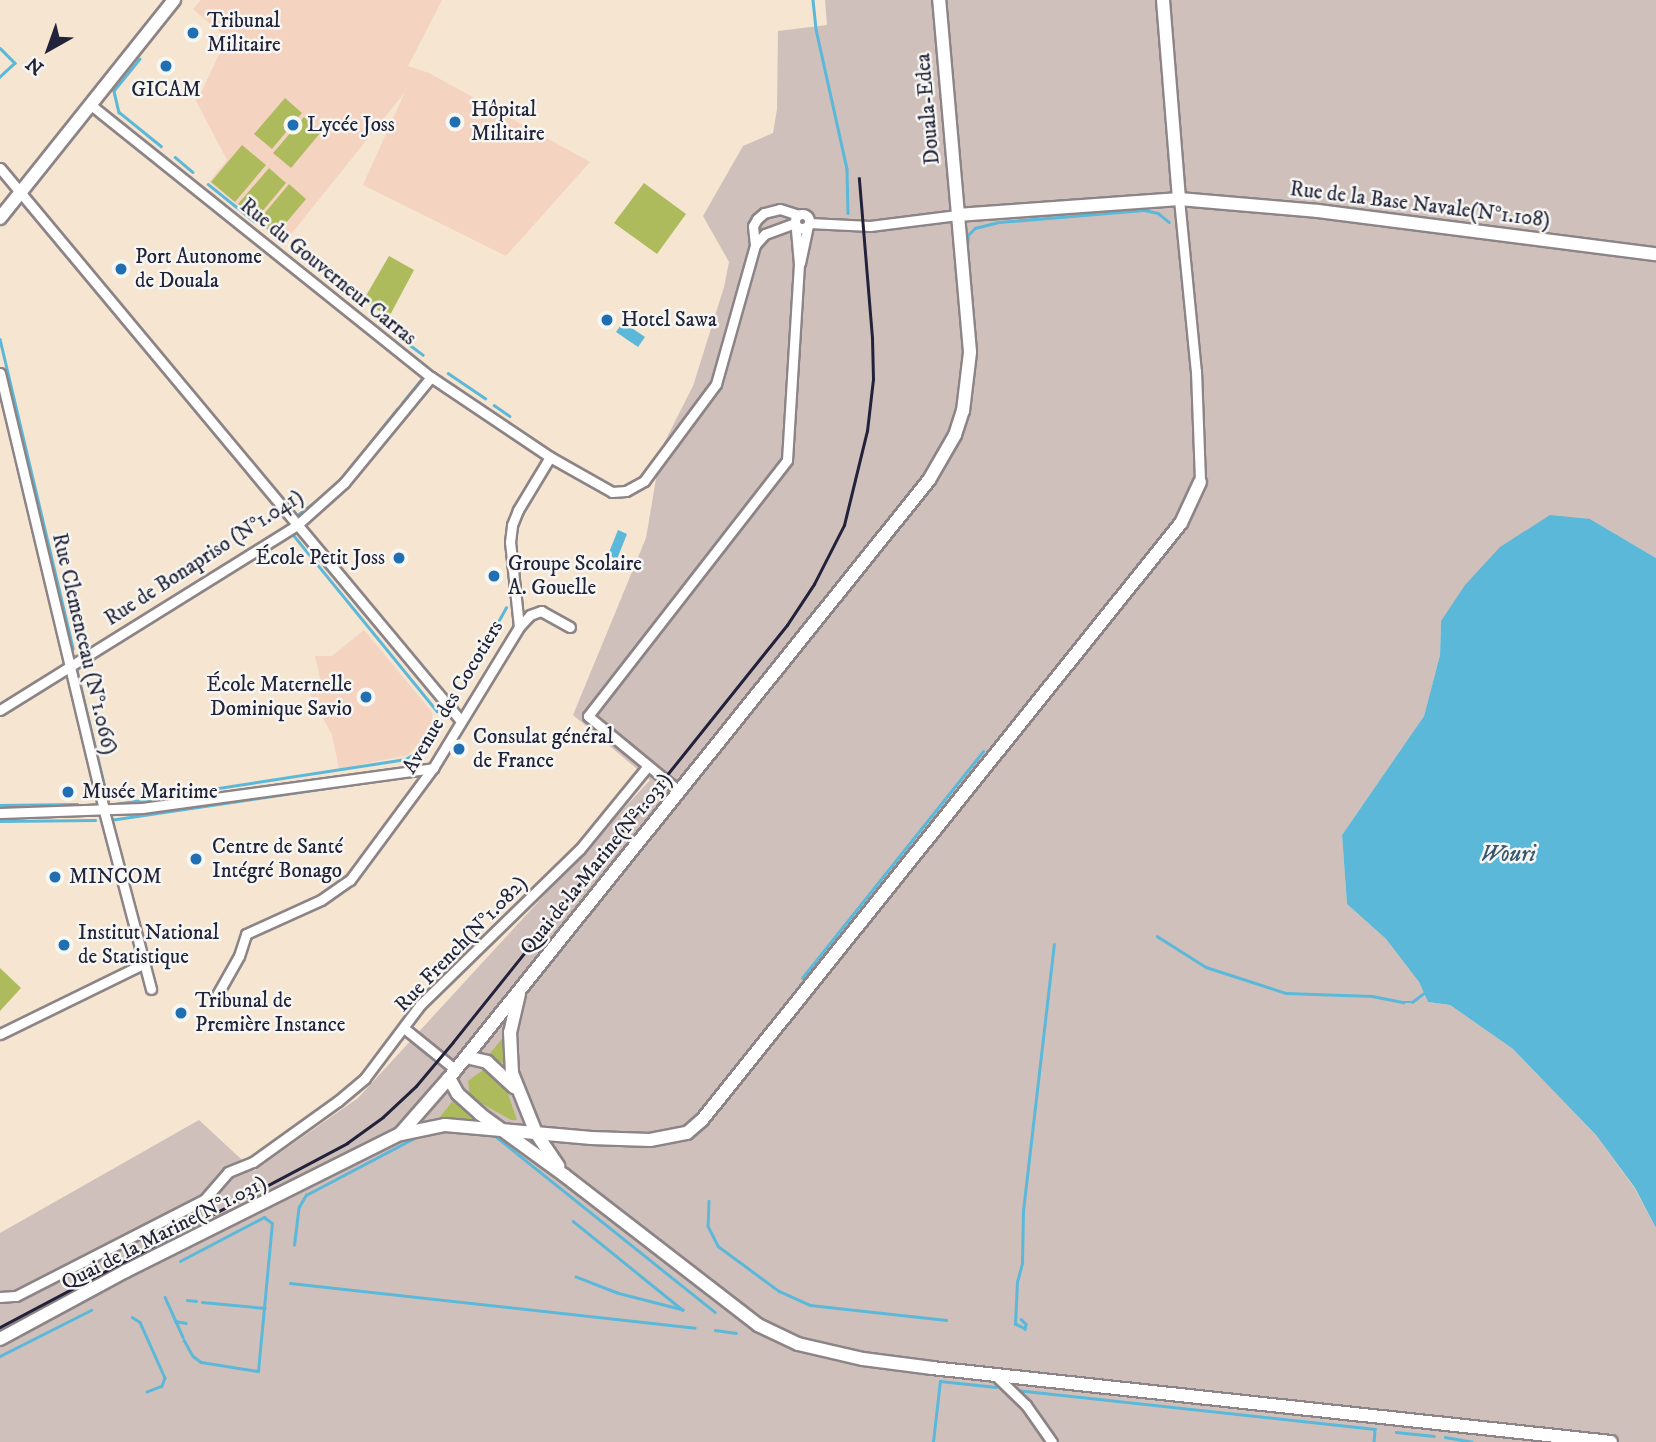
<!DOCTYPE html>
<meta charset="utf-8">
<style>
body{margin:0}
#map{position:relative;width:1656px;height:1442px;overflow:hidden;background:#f5e5d1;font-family:"IM FELL DW Pica",serif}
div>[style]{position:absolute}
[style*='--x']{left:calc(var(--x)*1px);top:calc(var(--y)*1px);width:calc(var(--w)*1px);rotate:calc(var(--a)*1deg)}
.built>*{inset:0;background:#f4d3c0}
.industrial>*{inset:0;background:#d0c0bc}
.green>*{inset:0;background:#adbb5d}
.water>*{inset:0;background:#5bb8d9}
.stream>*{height:2.5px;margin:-1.25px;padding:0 1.25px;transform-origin:1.25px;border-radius:1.25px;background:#5bb8d9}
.roads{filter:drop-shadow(2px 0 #8c8486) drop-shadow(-2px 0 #8c8486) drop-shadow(0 2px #8c8486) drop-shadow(0 -2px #8c8486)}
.street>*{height:9px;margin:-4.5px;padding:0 4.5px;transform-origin:4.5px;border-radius:4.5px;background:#fff}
.street>.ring{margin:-4.5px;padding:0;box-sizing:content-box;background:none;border:9px solid #fff;border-radius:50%}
.secondary>*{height:12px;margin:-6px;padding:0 6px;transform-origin:6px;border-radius:6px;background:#fff}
.rail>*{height:2.5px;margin:-1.25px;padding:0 1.25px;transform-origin:1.25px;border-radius:1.25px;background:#22223b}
.dots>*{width:19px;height:19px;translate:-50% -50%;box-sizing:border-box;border:4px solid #f6f6f2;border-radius:50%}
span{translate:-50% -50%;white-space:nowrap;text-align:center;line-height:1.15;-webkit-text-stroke:5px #f6f6f2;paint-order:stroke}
.poi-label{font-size:21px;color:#22223b}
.left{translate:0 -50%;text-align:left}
.right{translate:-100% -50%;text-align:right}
.street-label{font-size:21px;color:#22223b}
.water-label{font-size:23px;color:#365672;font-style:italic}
.north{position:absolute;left:14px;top:14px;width:70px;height:70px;-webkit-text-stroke:5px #f6f6f2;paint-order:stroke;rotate:220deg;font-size:19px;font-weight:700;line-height:28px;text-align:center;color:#22223b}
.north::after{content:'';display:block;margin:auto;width:24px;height:32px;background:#22223b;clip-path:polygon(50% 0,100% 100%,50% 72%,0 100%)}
</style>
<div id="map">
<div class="built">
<div style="clip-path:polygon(201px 0,442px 0,408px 66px,429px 73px,590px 162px,506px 256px,363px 185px,405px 92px,284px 243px,209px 182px,227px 160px,195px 99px,198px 99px,227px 38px,193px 9px)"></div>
<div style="clip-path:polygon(364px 630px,432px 712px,433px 727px,408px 755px,339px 769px,332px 735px,304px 682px,320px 678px,315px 656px,332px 656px)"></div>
</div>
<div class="industrial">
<div style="clip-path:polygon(825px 0,1656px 0,1656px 558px,1590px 519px,1441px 621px,1440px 655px,1424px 716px,1342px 835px,1347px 904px,1386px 939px,1419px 982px,1428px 1002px,1450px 1005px,1513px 1049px,1596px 1135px,1635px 1189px,1656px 1228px,1656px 1442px,0 1442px,0 1233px,199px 1120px,254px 1171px,358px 1098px,650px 780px,573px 715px,646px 538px,661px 449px,693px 386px,724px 287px,729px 262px,703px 216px,743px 146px,773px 133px,777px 109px,778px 31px,827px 25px)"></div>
</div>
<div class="green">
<div style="clip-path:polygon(285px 98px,302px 113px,272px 149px,254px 134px)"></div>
<div style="clip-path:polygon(304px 117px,321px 132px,291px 168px,273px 153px)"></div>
<div style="clip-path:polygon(242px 145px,266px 165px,235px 202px,211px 182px)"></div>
<div style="clip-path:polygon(269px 168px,286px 183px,256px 219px,238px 204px)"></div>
<div style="clip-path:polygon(644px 183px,686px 214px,657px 254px,614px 223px)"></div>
<div style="clip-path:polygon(289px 184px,306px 199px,275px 236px,258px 221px)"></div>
<div style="clip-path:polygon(389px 256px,414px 270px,389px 317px,363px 301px)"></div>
<div style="clip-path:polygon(0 968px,21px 988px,0 1011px)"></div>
<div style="clip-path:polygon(505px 1035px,504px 1048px,506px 1064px,487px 1057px)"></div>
<div style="clip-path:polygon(483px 1070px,492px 1071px,504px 1082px,517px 1120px,511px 1120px,470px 1097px,468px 1081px)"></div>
<div style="clip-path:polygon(455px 1098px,479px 1119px,479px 1122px,436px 1122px)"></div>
</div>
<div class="water">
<div style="clip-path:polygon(623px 322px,645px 337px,638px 347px,616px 332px)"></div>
<div style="clip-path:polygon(1550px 515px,1590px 519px,1656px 558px,1656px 1228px,1635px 1188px,1596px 1135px,1513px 1049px,1450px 1005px,1428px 1002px,1419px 982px,1386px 939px,1347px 904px,1342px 835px,1424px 716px,1440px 655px,1441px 621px,1465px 585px,1500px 547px)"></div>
<div style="clip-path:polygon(618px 530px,627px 534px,617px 559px,608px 555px)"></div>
</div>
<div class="stream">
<div style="--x:813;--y:0;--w:29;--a:84"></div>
<div style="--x:816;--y:29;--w:143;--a:77.5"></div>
<div style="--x:847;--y:169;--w:44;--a:88.7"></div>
<div style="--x:0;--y:48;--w:21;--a:45"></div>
<div style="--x:15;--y:63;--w:21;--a:137"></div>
<div style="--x:140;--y:59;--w:41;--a:129.1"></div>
<div style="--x:114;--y:91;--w:22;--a:77"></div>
<div style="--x:119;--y:112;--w:54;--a:39"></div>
<div style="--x:175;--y:157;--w:23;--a:40"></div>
<div style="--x:208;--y:184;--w:59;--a:38.8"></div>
<div style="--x:967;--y:246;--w:11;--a:-85"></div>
<div style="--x:968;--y:235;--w:10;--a:-45"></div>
<div style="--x:975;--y:228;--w:25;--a:-14"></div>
<div style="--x:999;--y:222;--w:145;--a:-4.7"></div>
<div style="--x:1144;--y:210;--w:14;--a:12"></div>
<div style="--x:1158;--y:213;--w:14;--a:39"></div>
<div style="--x:0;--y:339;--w:318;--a:76.7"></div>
<div style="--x:406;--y:342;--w:21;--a:37"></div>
<div style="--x:448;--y:373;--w:45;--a:34"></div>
<div style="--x:459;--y:401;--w:86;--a:34.6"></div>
<div style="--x:402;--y:403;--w:33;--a:-51"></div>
<div style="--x:494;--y:405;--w:19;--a:35"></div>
<div style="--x:335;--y:486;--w:99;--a:-51.2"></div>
<div style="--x:325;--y:506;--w:25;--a:-43"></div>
<div style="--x:296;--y:516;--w:39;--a:-37"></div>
<div style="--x:291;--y:532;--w:231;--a:50.8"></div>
<div style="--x:488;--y:640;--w:37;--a:-61"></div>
<div style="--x:76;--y:666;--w:143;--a:76.6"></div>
<div style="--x:109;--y:805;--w:300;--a:-8.8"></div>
<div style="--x:405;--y:759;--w:9;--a:-27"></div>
<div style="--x:413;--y:755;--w:41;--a:-52.9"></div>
<div style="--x:447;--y:699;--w:4;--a:34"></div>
<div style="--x:450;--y:701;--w:7;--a:-63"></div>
<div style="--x:0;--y:805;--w:77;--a:-0.7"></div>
<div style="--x:110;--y:820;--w:280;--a:-8.4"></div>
<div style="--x:0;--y:821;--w:95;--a:-0.6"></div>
<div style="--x:1157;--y:936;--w:58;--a:32.3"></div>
<div style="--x:1206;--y:967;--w:84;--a:18"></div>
<div style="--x:1286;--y:993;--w:86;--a:2"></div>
<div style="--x:1372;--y:996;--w:32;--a:11"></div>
<div style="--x:1403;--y:1002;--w:9;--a:0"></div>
<div style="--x:1412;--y:1002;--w:15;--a:-37"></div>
<div style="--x:802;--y:978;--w:290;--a:-51.4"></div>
<div style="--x:494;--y:1135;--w:283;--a:38.7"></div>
<div style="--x:709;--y:1201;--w:25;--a:92"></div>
<div style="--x:708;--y:1226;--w:22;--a:63"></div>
<div style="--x:718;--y:1246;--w:76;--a:36.4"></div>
<div style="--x:779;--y:1291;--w:34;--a:24"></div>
<div style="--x:810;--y:1305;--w:137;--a:6.3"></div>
<div style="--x:573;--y:1221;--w:141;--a:39"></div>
<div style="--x:683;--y:1310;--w:68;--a:-165.6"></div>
<div style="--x:617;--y:1293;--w:44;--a:-158.7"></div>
<div style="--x:294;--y:1245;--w:38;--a:-83"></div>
<div style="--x:299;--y:1207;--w:14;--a:-60"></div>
<div style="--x:306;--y:1195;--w:129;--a:-27.8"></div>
<div style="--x:180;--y:1261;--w:95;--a:-27.6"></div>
<div style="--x:264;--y:1217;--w:9;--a:36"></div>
<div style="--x:290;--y:1283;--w:407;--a:6.3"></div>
<div style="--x:165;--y:1297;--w:44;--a:65.8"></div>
<div style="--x:187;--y:1300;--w:9;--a:6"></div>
<div style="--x:202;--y:1302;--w:63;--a:5.4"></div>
<div style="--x:132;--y:1317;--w:9;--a:32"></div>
<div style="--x:140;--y:1322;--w:61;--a:65.9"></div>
<div style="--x:165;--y:1378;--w:9;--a:111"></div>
<div style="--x:162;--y:1386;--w:16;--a:158"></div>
<div style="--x:1021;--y:1319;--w:7;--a:45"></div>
<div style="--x:1026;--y:1324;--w:5;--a:101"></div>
<div style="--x:1025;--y:1329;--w:11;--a:-153"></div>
<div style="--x:1015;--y:1324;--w:42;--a:-87.3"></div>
<div style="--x:1017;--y:1282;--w:20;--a:-75"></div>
<div style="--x:1022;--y:1263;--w:52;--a:-88.9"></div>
<div style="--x:1023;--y:1211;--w:268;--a:-83.4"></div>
<div style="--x:175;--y:1321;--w:11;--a:10"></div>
<div style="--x:715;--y:1330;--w:21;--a:8"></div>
<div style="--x:0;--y:1331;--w:68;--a:-28.1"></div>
<div style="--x:184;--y:1340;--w:18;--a:61"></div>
<div style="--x:193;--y:1356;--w:10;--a:37"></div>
<div style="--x:201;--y:1362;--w:58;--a:9"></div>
<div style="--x:258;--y:1371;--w:148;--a:-84.6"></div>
<div style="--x:0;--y:1356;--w:102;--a:-26.8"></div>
<div style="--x:1016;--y:1390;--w:361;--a:6.2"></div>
<div style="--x:1375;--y:1429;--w:13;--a:94"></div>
<div style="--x:1396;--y:1432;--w:38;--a:6"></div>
<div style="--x:1445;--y:1437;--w:27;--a:10"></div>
<div style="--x:933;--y:1442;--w:61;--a:-83.5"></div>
<div style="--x:940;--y:1381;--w:56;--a:6.1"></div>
</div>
<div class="roads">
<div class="street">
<div style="--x:91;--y:105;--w:435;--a:38.7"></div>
<div style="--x:431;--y:377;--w:143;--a:33.9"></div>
<div style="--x:550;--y:457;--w:71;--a:29.4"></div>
<div style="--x:612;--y:492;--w:14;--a:-4"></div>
<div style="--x:626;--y:491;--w:21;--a:-29"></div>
<div style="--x:644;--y:481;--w:121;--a:-53.4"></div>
<div style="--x:716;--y:384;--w:144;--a:-74.3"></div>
<div style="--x:755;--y:245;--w:19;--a:-96"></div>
<div style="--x:753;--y:226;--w:8;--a:-60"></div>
<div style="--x:757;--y:219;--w:9;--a:-41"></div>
<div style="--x:764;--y:213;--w:16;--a:-14"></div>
<div style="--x:780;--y:209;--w:19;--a:18"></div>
<div style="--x:0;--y:168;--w:720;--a:50.18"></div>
<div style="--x:1179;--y:199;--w:173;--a:84.4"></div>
<div style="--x:1196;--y:371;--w:111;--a:87.9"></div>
<div class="ring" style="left:795px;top:214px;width:5px;height:5px"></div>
<div style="--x:809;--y:223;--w:61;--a:2.8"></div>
<div style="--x:870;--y:226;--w:88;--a:-7.2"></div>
<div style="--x:755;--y:245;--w:15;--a:-48"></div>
<div style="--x:765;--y:234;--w:32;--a:-20"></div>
<div style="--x:800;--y:263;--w:38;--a:-78"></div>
<div style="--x:0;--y:373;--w:450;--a:76.6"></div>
<div style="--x:104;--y:811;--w:184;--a:75.2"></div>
<div style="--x:519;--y:627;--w:16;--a:-47"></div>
<div style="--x:530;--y:615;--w:12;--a:-20"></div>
<div style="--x:541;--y:611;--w:33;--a:29"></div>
<div style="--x:0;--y:710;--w:350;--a:-31.9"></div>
<div style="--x:297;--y:525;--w:63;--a:-41.8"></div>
<div style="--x:344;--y:483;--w:137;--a:-50.6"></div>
<div style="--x:679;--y:791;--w:118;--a:-140.5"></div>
<div style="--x:588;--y:716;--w:324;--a:-52.1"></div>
<div style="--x:787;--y:460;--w:196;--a:-86.5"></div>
<div style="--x:799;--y:264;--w:38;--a:-95"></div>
<div style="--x:0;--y:813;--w:142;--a:-2"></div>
<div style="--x:142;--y:808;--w:294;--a:-7.8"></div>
<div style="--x:217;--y:995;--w:45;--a:-60.6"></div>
<div style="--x:239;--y:956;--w:23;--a:-72"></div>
<div style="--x:246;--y:934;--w:82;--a:-24.4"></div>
<div style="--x:321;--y:900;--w:35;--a:-35"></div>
<div style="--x:350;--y:880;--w:139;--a:-53.5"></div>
<div style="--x:433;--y:768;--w:165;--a:-58.6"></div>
<div style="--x:519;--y:627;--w:85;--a:-96"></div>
<div style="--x:510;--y:542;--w:17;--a:-83"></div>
<div style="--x:512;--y:525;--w:16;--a:-68"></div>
<div style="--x:518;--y:510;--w:62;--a:-58.9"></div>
<div style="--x:404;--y:1028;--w:67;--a:38.9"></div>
<div style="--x:0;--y:1034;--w:161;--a:-26.1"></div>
<div style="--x:0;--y:1297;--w:16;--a:-4"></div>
<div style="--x:16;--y:1296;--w:211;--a:-27.1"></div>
<div style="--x:204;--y:1200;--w:37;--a:-49"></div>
<div style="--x:228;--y:1172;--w:27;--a:-22"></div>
<div style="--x:253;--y:1162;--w:105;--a:-35.7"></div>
<div style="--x:338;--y:1101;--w:35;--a:-40"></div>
<div style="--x:365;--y:1078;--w:91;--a:-53"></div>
<div style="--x:420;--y:1005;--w:223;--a:-44.3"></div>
<div style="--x:580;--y:849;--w:107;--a:-50.7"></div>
<div style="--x:995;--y:1375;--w:43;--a:44.1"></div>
<div style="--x:1026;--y:1405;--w:45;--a:54.9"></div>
</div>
<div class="secondary">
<div style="--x:1163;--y:0;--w:200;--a:85.4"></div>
<div style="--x:957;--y:215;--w:223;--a:-4.1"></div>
<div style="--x:1179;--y:199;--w:140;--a:4.9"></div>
<div style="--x:1318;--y:211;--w:341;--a:7.3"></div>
<div style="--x:0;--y:218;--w:279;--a:-51.4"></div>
<div style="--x:519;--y:994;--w:39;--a:103"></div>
<div style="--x:510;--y:1032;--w:41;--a:87.2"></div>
<div style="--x:512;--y:1073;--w:65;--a:68.2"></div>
<div style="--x:536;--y:1133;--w:40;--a:56"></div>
<div style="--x:466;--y:1057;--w:22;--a:13"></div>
<div style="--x:487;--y:1062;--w:37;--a:43"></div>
<div style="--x:449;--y:1078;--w:18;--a:61"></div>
<div style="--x:458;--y:1094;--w:30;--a:42"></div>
<div style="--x:480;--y:1114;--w:104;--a:36"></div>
<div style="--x:564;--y:1175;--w:245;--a:37.7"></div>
<div style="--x:758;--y:1325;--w:44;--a:25.4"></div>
<div style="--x:798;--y:1344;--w:67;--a:13"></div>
<div style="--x:863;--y:1359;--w:70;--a:7.4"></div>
<div style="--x:932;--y:1368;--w:683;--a:6.22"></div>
<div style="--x:401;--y:1134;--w:45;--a:-11.6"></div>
<div style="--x:445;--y:1125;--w:147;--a:5.1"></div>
<div style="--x:591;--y:1138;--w:59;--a:1.9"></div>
<div style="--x:650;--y:1140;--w:38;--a:-11"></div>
<div style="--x:687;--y:1133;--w:20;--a:-41"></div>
<div style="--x:702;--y:1120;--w:765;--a:-51.26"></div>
<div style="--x:1181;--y:523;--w:45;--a:-65.1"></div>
<div style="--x:0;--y:1339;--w:143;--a:-28.4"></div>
<div style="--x:126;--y:1271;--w:306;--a:-26.6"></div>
<div style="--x:400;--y:1134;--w:74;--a:-48.8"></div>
<div style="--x:449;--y:1078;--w:767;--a:-51.25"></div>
<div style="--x:929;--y:480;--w:52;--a:-60"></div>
<div style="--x:955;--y:435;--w:25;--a:-72"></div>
<div style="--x:963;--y:411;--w:59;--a:-83.2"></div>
<div style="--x:970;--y:352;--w:353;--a:-95"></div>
</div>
</div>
<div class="rail">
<div style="--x:0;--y:1327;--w:393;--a:-27.9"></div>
<div style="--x:347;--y:1143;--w:44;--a:-35.8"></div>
<div style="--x:383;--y:1117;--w:45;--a:-43.2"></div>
<div style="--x:416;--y:1086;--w:57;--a:-49.9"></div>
<div style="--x:453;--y:1042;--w:534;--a:-51.31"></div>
<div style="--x:787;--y:625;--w:49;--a:-56.6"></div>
<div style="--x:814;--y:584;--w:66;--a:-63"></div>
<div style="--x:844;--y:525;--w:97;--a:-76.3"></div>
<div style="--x:867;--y:431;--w:52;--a:-83.4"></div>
<div style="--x:873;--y:379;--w:41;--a:-91.4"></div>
<div style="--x:872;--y:338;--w:160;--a:-94.7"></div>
</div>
<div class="dots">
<div style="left:193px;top:33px;background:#1f6fb2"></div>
<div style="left:166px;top:66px;background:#1f6fb2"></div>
<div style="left:455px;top:122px;background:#1f6fb2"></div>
<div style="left:293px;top:125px;background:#1f6fb2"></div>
<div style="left:121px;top:269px;background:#1f6fb2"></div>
<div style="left:607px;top:320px;background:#1f6fb2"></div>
<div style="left:399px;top:558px;background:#1f6fb2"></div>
<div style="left:494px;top:576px;background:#1f6fb2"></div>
<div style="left:366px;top:697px;background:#1f6fb2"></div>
<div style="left:459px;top:749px;background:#1f6fb2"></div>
<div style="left:68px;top:792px;background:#1f6fb2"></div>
<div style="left:196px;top:859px;background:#1f6fb2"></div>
<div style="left:55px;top:877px;background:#1f6fb2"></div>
<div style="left:64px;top:945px;background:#1f6fb2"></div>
<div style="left:181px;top:1013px;background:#1f6fb2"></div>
</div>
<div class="poi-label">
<span class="left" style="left:207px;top:33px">Tribunal<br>Militaire</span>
<span style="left:166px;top:90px">GICAM</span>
<span class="left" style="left:471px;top:122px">Hôpital<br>Militaire</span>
<span class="left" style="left:307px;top:125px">Lycée Joss</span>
<span class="left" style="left:135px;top:269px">Port Autonome<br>de Douala</span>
<span class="left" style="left:621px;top:320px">Hotel Sawa</span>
<span class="right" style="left:385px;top:558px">École Petit Joss</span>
<span class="left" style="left:508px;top:576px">Groupe Scolaire<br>A. Gouelle</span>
<span class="right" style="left:352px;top:697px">École Maternelle<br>Dominique Savio</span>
<span class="left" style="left:473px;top:749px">Consulat général<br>de France</span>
<span class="left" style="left:82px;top:792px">Musée Maritime</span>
<span class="left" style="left:212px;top:859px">Centre de Santé<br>Intégré Bonago</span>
<span class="left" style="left:69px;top:877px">MINCOM</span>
<span class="left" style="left:78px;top:945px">Institut National<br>de Statistique</span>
<span class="left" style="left:195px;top:1013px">Tribunal de<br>Première Instance</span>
</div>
<div class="street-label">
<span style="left:928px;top:109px;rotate:-95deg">Douala-Edea</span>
<span style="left:1420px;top:205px;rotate:7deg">Rue de la Base Navale(N°1.108)</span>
<span style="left:328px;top:272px;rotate:39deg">Rue du Gouverneur Carras</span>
<span style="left:204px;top:558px;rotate:-33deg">Rue de Bonapriso (N°1.041)</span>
<span style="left:84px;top:644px;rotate:77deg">Rue Clemenceau (N°1.066)</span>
<span style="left:453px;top:697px;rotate:-59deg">Avenue des Cocotiers</span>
<span style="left:596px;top:864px;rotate:-51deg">Quai de la Marine(N°1.031)</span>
<span style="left:461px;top:944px;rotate:-46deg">Rue French(N°1.082)</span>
<span style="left:164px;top:1233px;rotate:-27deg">Quai de la Marine(N°1.031)</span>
</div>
<div class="water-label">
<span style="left:1508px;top:855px">Wouri</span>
</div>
<div class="north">N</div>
</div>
